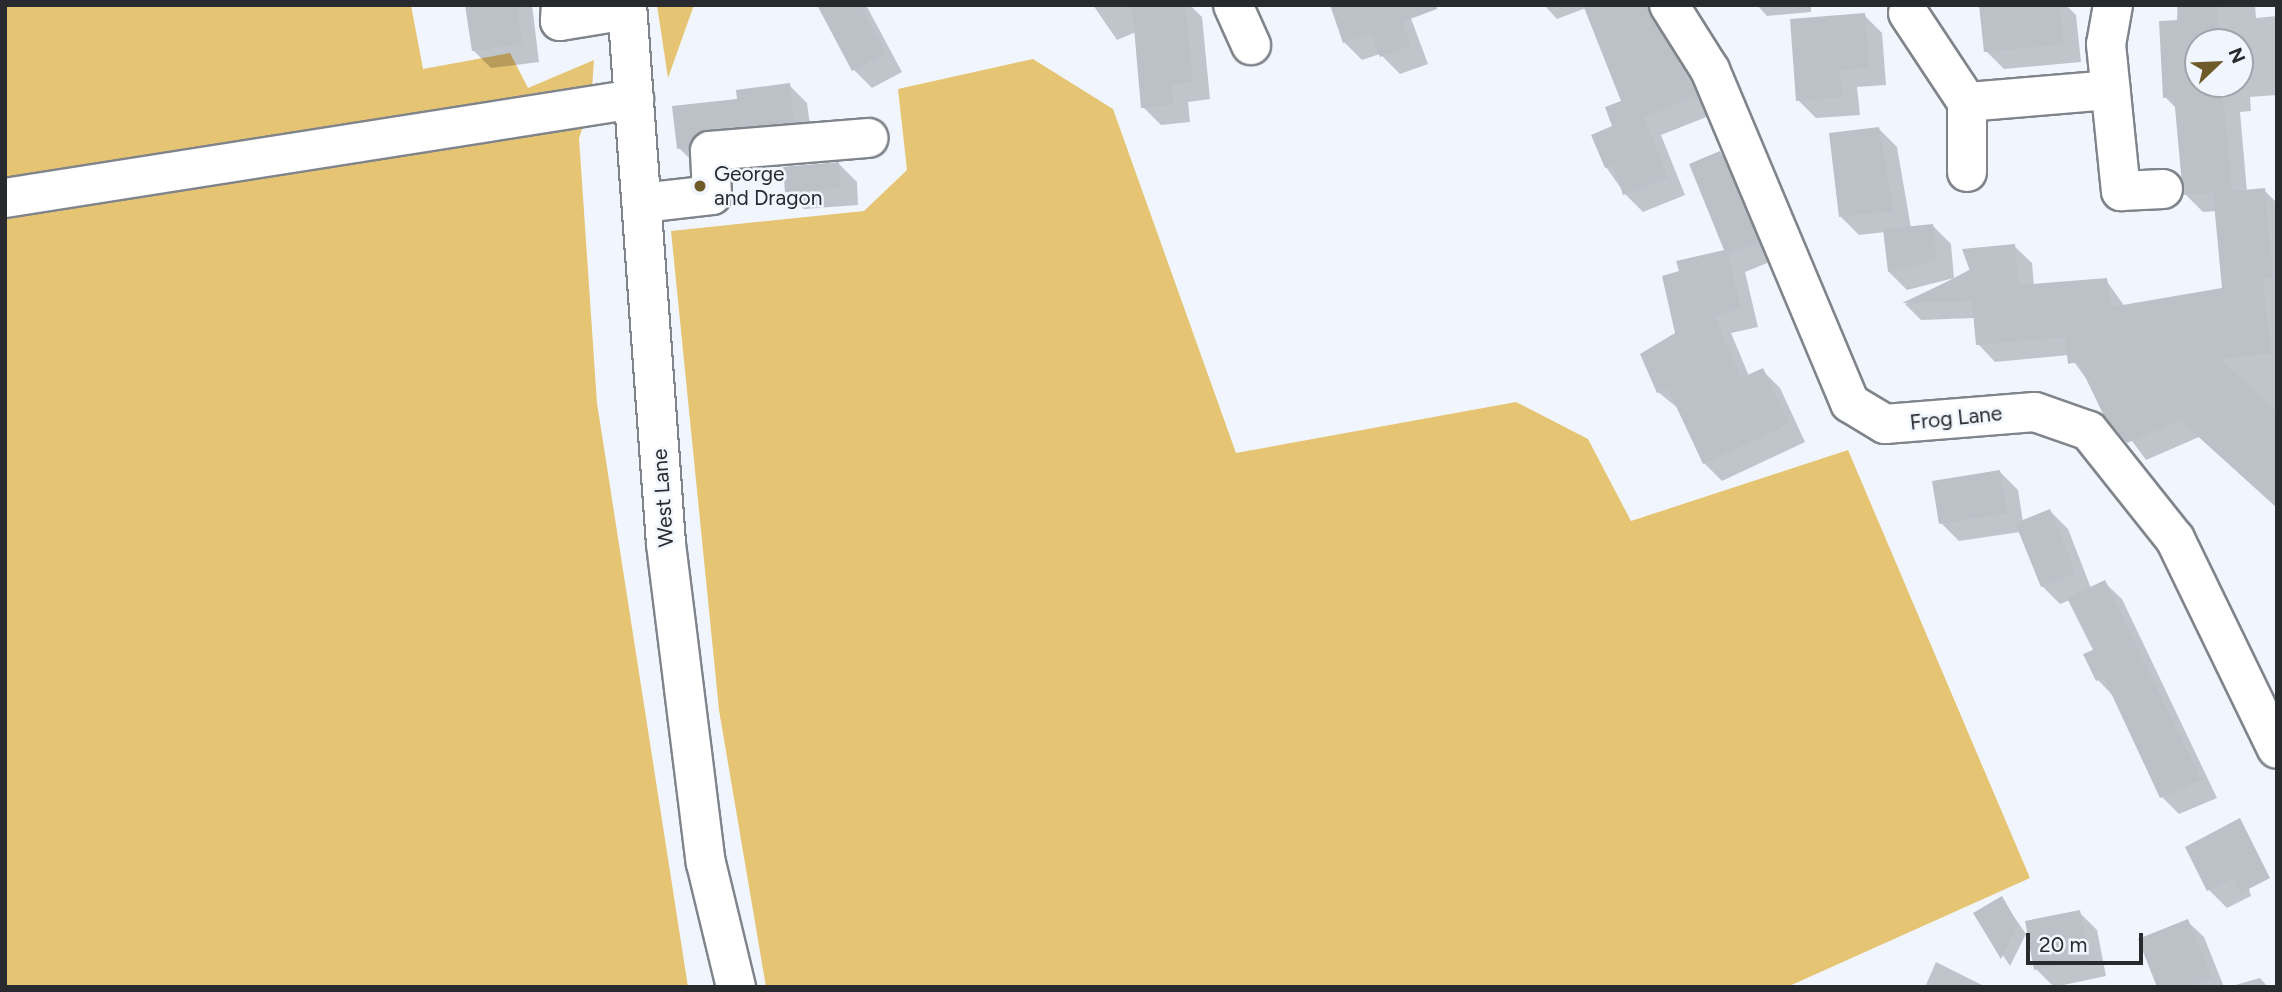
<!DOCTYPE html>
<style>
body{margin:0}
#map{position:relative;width:2282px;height:992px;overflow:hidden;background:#f1f6fe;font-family:Figtree,sans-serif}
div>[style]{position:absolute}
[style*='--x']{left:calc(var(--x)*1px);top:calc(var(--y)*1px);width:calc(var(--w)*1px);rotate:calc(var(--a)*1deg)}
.green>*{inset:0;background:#e5c473}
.shadow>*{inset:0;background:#0003}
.building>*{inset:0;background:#bcc1c8}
.roads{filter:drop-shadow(2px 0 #80848b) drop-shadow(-2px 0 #80848b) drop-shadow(0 2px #80848b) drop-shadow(0 -2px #80848b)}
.minor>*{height:38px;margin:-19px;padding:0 19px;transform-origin:19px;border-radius:19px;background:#fff}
.dots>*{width:19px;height:19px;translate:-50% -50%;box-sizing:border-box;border:4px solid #f1f6fe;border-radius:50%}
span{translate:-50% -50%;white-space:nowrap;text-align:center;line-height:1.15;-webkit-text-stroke:5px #f1f6fe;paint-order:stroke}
.poi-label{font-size:21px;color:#282a2d}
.left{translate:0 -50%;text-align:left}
.street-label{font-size:21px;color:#282a2d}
.frame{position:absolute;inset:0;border:7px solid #282a2d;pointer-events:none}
.north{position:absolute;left:2184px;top:28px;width:70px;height:70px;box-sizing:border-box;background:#f1f6fe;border:2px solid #a1a4aa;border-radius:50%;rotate:67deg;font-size:19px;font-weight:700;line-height:28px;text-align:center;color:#282a2d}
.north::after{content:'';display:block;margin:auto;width:24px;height:32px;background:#6e5b29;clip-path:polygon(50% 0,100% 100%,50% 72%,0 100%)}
.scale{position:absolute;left:2026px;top:933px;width:117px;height:32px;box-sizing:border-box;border:4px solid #282a2d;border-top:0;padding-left:9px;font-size:21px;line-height:24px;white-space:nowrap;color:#282a2d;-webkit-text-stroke:5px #f1f6fe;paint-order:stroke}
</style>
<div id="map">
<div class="green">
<div style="clip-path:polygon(5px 5px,411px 5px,423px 69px,510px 53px,528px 88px,594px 60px,591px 103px,579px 138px,597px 403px,688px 987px,5px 987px)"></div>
<div style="clip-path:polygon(657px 5px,694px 5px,668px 78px)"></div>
<div style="clip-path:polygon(1033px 59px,1113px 109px,1236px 453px,1516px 402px,1588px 439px,1631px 521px,1848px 450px,2030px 878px,1787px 987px,766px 987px,719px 710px,671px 231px,864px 211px,907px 170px,898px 89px)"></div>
</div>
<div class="shadow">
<div style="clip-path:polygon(467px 5px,532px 5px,539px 62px,491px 68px,473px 50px)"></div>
<div style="clip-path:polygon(819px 5px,866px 5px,902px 72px,872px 88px,854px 70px)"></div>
<div style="clip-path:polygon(1093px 5px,1190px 5px,1202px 17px,1210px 99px,1188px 102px,1190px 122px,1161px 125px,1143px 107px,1136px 32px,1117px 40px)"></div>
<div style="clip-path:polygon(1406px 5px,1428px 64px,1400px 74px,1380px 54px,1362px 60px,1344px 42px)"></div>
<div style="clip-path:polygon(1544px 5px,1665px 5px,1714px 114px,1661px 135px,1685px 195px,1643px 212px,1625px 194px,1606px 167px,1623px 102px,1586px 8px,1557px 19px)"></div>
<div style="clip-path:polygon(1757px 5px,1811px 5px,1811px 12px,1767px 16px)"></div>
<div style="clip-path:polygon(1981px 5px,2066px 5px,2076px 15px,2081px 62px,2004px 69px,1986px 51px)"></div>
<div style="clip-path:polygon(evenodd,2179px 5px,2255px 5px,2256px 18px,2277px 16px,2277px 95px,2250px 97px,2251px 111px,2240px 112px,2247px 192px,2264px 190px,2277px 203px,2277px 507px,2199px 437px,2146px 460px,2069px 355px,1995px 362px,1978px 344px,1975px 318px,1921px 320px,1905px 304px,2014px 246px,2032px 263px,2034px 286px,2106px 280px,2125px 307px,2223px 289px,2217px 211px,2203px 212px,2185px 194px,2177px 109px,2165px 97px,2179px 5px,2198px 42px,2240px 42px,2240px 84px,2198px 84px,2198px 42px)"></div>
<div style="clip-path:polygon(1864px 15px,1882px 33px,1886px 85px,1857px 87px,1860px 115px,1816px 118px,1798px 100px)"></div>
<div style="clip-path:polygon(789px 85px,807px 103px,812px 140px,697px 166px,679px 148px,739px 101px)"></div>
<div style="clip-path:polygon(1879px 129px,1897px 147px,1911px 228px,1933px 226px,1951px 244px,1954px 278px,1907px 290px,1889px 272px,1885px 232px,1859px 235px,1841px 217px)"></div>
<div style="clip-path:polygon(1720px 153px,1738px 172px,1775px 260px,1745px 272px,1758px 327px,1731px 333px,1749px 376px,1762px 370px,1780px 388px,1805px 442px,1722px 481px,1704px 463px,1679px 409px,1658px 392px,1677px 333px,1681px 273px,1726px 251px)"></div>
<div style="clip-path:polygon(839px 164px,857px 182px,858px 205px,804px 209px,786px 191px)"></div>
<div style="clip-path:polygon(2000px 472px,2018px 490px,2023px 522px,2050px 511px,2068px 529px,2091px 588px,2104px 582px,2122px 599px,2217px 798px,2179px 814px,2161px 796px,2115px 698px,2098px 680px,2095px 651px,2070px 600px,2060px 604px,2042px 586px,2020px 532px,1959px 541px,1941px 523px)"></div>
<div style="clip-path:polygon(2187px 848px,2238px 849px,2251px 896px,2227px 908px,2209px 890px)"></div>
<div style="clip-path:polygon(2001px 898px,2026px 934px,2010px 966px,1975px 913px)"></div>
<div style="clip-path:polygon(2079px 912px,2097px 930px,2106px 976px,2054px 987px,2036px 969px)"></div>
<div style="clip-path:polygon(2187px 921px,2204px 937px,2224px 987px,2159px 987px)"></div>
<div style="clip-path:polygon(1936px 962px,1986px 987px,1925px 987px)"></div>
<div style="clip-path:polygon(2260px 978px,2268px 987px,2228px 987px)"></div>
</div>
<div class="building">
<div style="clip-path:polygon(465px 5px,517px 5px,522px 44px,472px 51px)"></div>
<div style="clip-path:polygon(817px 5px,860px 5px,886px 53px,852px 71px)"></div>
<div style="clip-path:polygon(1132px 5px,1185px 5px,1193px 82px,1172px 85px,1173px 105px,1141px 108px)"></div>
<div style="clip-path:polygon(1330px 5px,1436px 5px,1437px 9px,1402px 22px,1411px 45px,1380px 57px,1371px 33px,1343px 43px)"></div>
<div style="clip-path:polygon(1583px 5px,1647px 5px,1697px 96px,1644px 117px,1668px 177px,1623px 195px,1613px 165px,1605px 168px,1591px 135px,1612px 126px,1605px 107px,1621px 101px)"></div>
<div style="clip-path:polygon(1979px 5px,2059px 5px,2064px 44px,1984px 52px)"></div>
<div style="clip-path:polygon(2177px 5px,2217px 5px,2219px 42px,2198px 42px,2198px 84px,2222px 84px,2232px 191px,2265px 188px,2273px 278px,2263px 279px,2271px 353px,2220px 359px,2277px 411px,2277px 508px,2180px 420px,2127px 443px,2104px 416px,2078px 362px,2068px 364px,2065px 337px,1976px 345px,1972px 301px,1902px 303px,1970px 271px,1962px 249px,2015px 244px,2019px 285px,2107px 278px,2111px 307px,2222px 288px,2213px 193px,2220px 192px,2183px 195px,2174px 97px,2163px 98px,2159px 21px,2178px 20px)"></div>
<div style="clip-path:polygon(1865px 13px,1869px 68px,1840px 70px,1843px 97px,1796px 101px,1790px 19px)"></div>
<div style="clip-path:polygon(790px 83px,794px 122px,708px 129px,689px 147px,677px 149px,672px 106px,737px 99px,736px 90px)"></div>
<div style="clip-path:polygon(1879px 127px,1894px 211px,1839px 217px,1829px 133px)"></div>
<div style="clip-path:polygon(1720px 151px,1758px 242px,1728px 254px,1741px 309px,1714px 315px,1741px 378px,1763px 368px,1789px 424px,1703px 464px,1668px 389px,1657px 393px,1640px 354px,1675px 333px,1662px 276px,1679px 271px,1676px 261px,1724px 250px,1689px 164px)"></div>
<div style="clip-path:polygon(839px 162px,841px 188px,785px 192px,783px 167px)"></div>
<div style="clip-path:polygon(1933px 224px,1937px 260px,1888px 272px,1883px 229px)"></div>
<div style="clip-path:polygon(2000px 470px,2007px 513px,1939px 524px,1932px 481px)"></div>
<div style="clip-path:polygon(2050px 509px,2076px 573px,2041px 587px,2015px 523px)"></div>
<div style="clip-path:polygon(2105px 580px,2201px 780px,2160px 798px,2104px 678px,2096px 681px,2083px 654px,2093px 650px,2067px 598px)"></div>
<div style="clip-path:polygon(2240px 818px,2270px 878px,2241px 893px,2234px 878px,2207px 891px,2185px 847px)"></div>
<div style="clip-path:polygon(2002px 896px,2018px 924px,2001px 959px,1973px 913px)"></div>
<div style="clip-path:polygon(2080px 910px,2089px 959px,2034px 970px,2025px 921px)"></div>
<div style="clip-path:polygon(2188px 919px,2212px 977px,2187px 987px,2157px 987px,2138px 939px)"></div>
</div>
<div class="roads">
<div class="minor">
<div style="--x:561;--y:5;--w:16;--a:94"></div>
<div style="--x:560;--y:21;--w:68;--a:-9.3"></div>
<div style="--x:627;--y:5;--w:540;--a:85.86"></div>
<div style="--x:666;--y:544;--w:321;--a:82.9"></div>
<div style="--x:706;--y:863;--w:128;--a:76.4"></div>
<div style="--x:1233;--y:5;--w:44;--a:65.8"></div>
<div style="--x:1669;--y:5;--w:77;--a:57.8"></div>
<div style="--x:1710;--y:70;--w:361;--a:67.2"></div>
<div style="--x:1850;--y:403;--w:41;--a:31"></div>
<div style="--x:1885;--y:424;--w:150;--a:-4.6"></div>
<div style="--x:2035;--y:412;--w:57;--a:19.4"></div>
<div style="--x:2089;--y:431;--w:138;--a:51.5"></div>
<div style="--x:2175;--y:539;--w:233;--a:64.1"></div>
<div style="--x:2113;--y:5;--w:40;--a:100"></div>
<div style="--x:2106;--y:44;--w:148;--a:84.2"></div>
<div style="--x:2121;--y:191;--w:42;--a:-2.7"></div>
<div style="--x:1908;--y:13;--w:107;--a:56.5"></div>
<div style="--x:1967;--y:102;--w:70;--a:90"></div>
<div style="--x:1967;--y:102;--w:144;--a:-4.8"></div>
<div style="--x:5;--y:198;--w:637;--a:-8.94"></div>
<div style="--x:642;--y:203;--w:70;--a:-6.5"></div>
<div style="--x:712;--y:195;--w:44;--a:-92.6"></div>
<div style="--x:710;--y:151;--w:159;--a:-4.7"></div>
</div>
</div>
<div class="dots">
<div style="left:700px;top:186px;background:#6e5b29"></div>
</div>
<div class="poi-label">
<span class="left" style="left:714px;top:186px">George<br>and Dragon</span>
</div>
<div class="street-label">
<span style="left:1956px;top:418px;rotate:-6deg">Frog Lane</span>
<span style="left:663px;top:498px;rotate:-94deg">West Lane</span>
</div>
<div class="frame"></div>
<div class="north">N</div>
<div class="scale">20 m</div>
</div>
